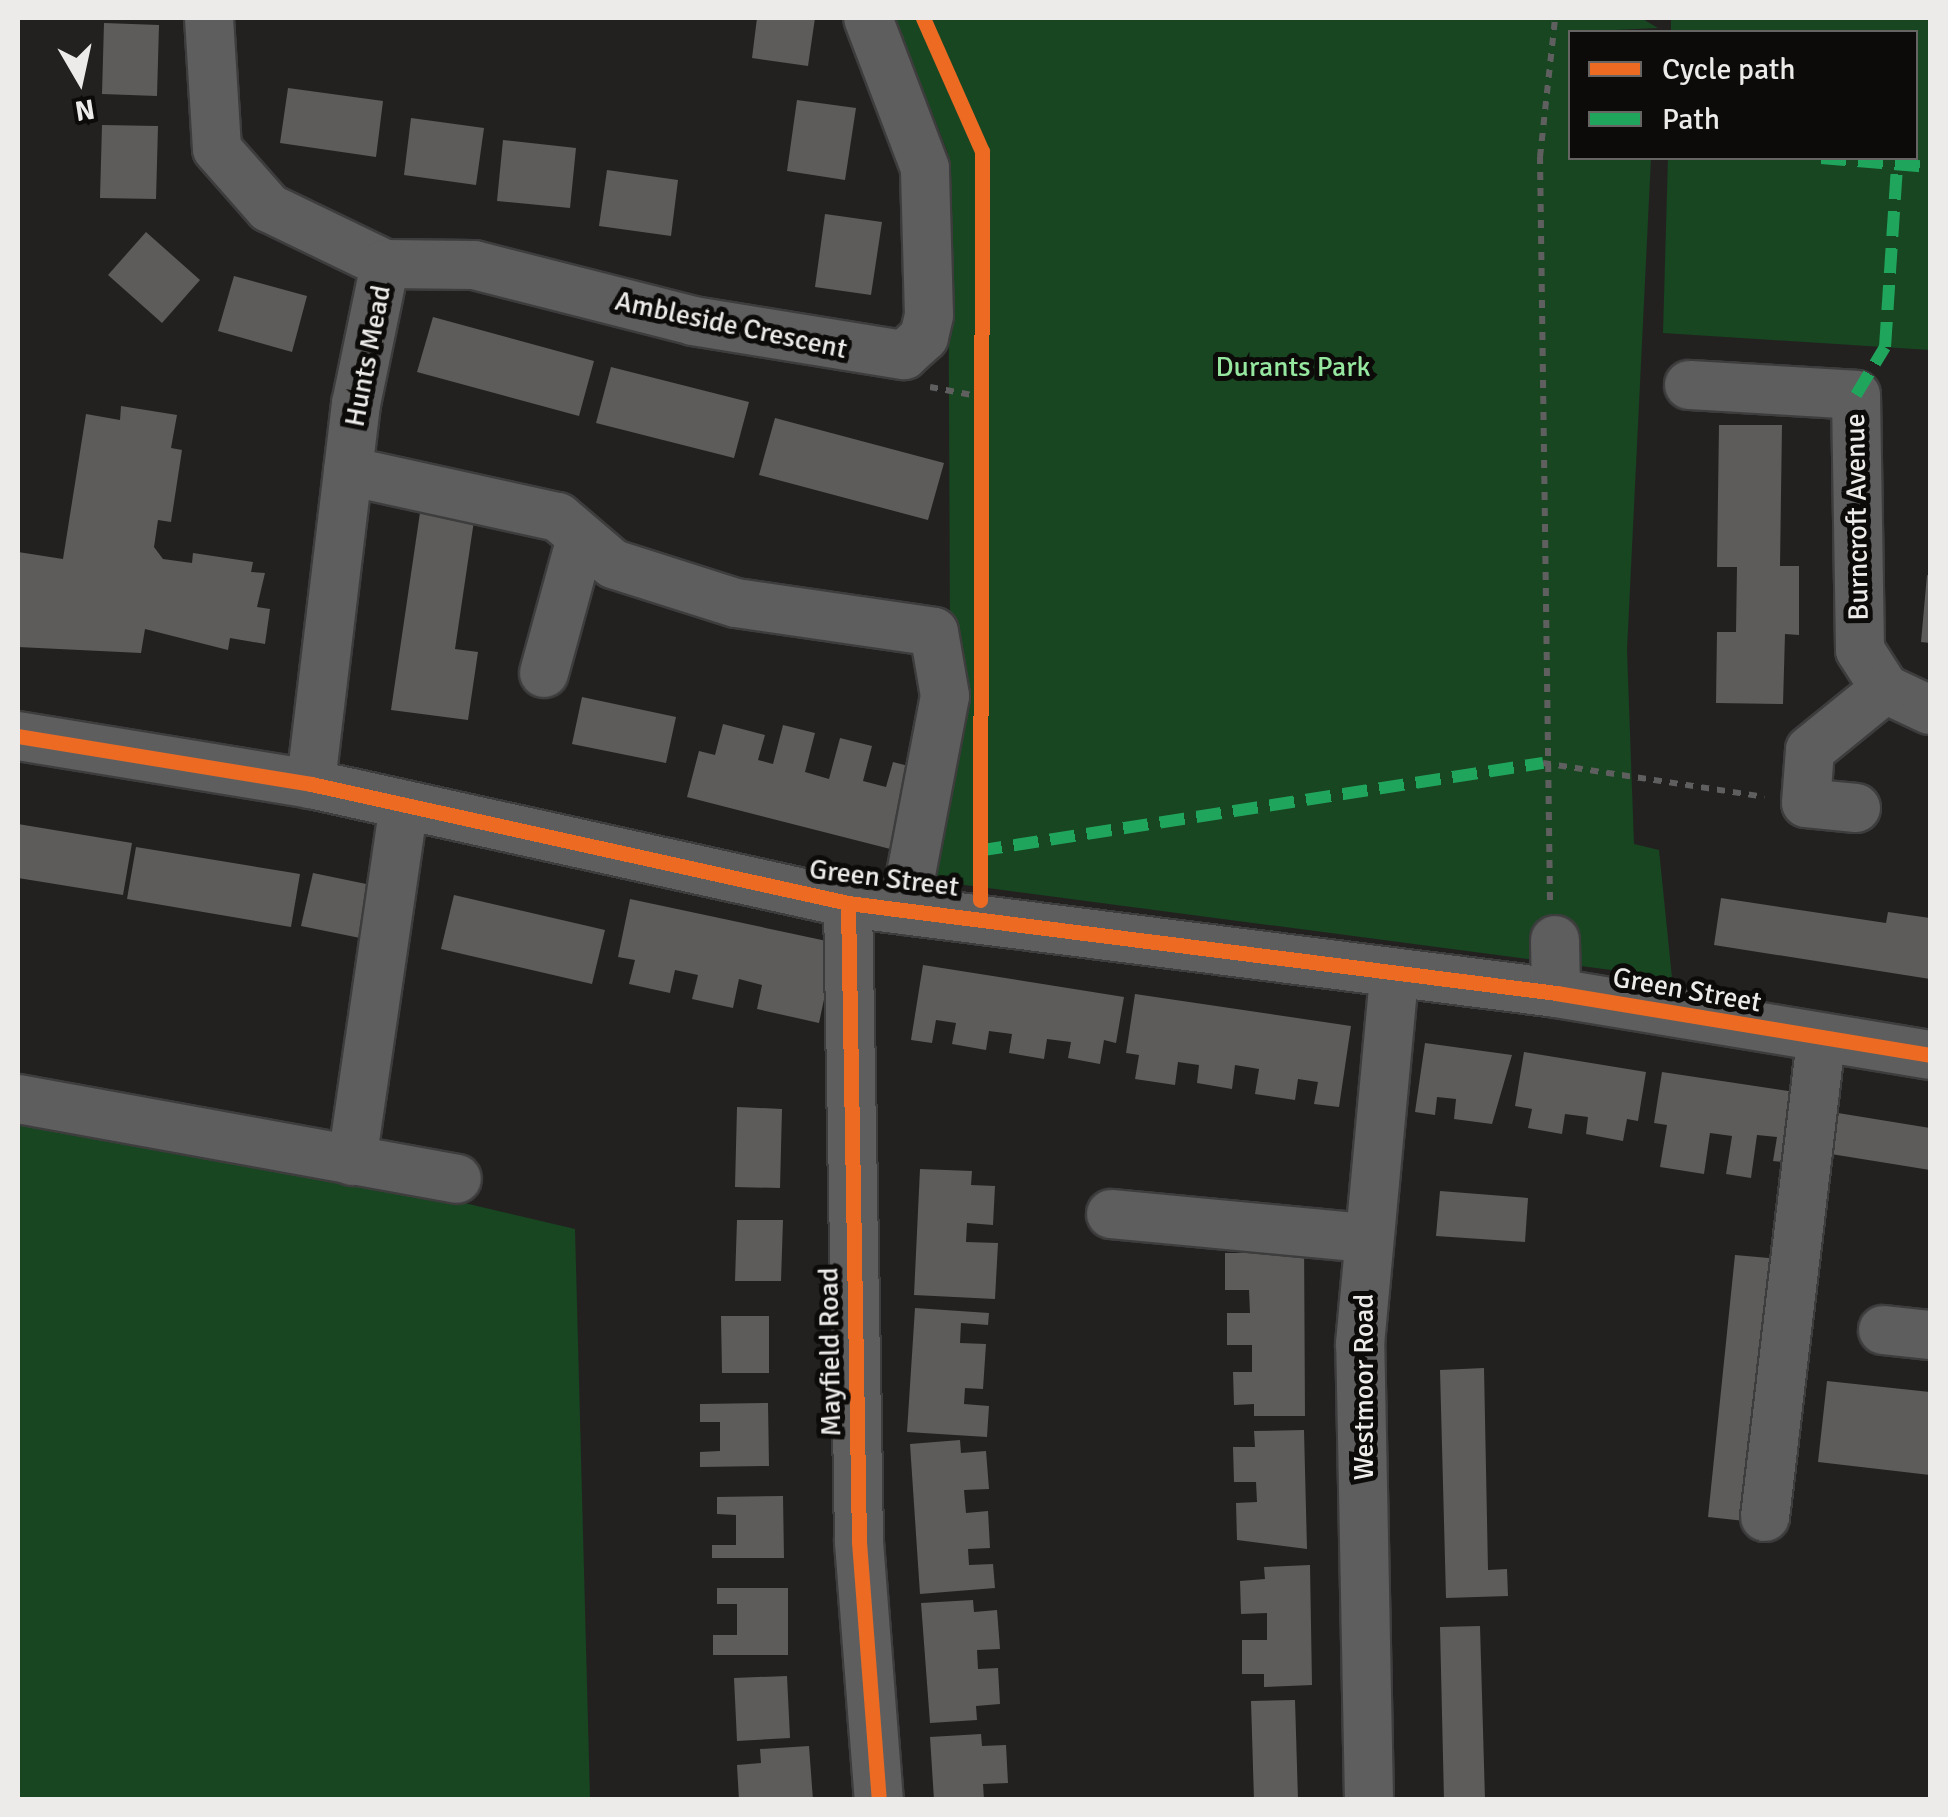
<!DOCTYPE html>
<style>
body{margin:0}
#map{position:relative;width:1948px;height:1817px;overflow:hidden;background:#232120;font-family:Signika,sans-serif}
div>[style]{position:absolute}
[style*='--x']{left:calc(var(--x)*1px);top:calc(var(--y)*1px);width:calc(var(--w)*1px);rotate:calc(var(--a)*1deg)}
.green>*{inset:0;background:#174621}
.building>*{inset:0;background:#5d5c5a}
.path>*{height:6px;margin-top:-3px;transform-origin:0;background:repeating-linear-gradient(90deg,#605f5f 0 8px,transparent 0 16px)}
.roads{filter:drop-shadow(2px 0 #3e3d3d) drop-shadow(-2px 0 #3e3d3d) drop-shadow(0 2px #3e3d3d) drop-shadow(0 -2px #3e3d3d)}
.minor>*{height:48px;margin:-24px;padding:0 24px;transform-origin:24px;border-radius:24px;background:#5e5e5e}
.quiet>*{height:12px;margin-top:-6px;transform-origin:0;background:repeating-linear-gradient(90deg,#20a55d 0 25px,transparent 0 37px)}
.cycleway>*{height:15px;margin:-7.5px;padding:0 7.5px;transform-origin:7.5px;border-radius:7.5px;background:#ed6a23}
span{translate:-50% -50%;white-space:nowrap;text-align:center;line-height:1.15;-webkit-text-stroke:10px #0d0b0a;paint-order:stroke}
.street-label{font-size:28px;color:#edebe9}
.park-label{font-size:28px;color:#96e8a0}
.frame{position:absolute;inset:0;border:20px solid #edebe9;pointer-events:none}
.legend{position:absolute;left:1568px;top:30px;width:350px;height:130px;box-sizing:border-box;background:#0d0b0a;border:2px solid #676563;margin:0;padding:12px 18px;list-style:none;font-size:30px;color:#edebe9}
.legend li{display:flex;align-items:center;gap:20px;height:50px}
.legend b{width:50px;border:2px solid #676563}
.north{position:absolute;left:30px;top:30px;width:100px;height:100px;-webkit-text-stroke:8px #0d0b0a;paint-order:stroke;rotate:171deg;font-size:28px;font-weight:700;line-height:40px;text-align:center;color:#edebe9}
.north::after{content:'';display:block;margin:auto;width:35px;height:45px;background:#edebe9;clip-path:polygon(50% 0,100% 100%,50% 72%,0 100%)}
</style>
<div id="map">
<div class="green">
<div style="clip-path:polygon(895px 18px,1641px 18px,1658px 28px,1570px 32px,1570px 158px,1651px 158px,1627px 650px,1634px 844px,1659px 850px,1672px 978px,927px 880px,950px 637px,948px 153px)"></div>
<div style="clip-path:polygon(1671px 18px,1930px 18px,1930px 350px,1663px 333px,1668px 158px,1916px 158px,1916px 32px,1671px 32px)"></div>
<div style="clip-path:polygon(18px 1124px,388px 1185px,575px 1229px,590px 1799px,18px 1799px)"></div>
</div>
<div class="building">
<div style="clip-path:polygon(757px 18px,815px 18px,808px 66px,752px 58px)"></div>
<div style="clip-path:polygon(104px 23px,159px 25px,157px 96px,102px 94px)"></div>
<div style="clip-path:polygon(288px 88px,383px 101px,376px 157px,280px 143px)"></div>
<div style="clip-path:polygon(797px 100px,856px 108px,845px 180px,787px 171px)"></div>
<div style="clip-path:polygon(411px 118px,484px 128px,476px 185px,404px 175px)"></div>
<div style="clip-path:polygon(102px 125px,158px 126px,156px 199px,100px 198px)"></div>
<div style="clip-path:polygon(503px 140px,576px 148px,570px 208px,497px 201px)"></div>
<div style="clip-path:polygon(607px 170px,678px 180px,671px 236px,599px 226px)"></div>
<div style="clip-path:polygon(825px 214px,882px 222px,871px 295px,815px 287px)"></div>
<div style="clip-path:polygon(146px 232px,200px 280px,162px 323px,108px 275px)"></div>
<div style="clip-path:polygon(234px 276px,307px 296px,292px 352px,218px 331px)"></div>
<div style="clip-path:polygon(433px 317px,594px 361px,579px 416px,417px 372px)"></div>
<div style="clip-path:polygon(611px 367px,749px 402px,734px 458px,596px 423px)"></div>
<div style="clip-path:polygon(121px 406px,177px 415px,171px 448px,182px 450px,171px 522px,158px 520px,154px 547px,163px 559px,192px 563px,193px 553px,253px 562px,251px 572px,265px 573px,257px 607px,270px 609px,265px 644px,230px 638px,228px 650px,145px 629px,141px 653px,18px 647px,18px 552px,63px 559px,86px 414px,120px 420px)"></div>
<div style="clip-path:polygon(775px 418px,944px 463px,928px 520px,759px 475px)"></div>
<div style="clip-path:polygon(1719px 425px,1782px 425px,1780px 566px,1799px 566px,1799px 635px,1785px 634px,1783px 704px,1716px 703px,1717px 632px,1736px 632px,1737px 567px,1717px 567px)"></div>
<div style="clip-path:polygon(422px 499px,476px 507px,455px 649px,478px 652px,468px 720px,391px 710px)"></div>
<div style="clip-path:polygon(1927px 575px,1930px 576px,1930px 643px,1921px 642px)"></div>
<div style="clip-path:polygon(582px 697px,676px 717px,666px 763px,572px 744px)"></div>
<div style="clip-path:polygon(723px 724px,765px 735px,758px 760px,773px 764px,783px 725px,815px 733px,805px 772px,829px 779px,840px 738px,872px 746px,863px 781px,886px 787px,893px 762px,916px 768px,906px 853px,687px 797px,699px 751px,715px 755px)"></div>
<div style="clip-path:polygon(18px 824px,132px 843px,123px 895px,18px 878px)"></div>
<div style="clip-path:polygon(136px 847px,300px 874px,291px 927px,127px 899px)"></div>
<div style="clip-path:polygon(313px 873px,376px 886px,365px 939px,301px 926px)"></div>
<div style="clip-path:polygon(454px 895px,605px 930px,592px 984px,441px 949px)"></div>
<div style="clip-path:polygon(1721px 898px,1886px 923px,1888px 912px,1930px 918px,1930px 979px,1714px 945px)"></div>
<div style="clip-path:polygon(630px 899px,836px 943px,819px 1023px,757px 1009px,762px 985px,739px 979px,733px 1008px,692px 999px,698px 975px,675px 970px,670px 993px,629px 984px,635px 960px,618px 957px)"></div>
<div style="clip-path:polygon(923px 965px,1124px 997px,1116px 1043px,1104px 1040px,1100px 1064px,1068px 1058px,1071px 1042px,1047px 1039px,1044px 1059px,1009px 1053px,1012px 1034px,989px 1031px,986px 1050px,952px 1044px,956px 1023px,936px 1020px,932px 1043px,911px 1040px)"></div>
<div style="clip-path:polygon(1135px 994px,1351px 1026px,1339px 1107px,1314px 1104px,1318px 1082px,1298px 1079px,1295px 1100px,1255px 1094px,1259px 1069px,1235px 1065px,1232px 1089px,1197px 1083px,1199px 1065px,1178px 1062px,1175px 1085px,1135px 1079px,1139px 1055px,1126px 1053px)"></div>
<div style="clip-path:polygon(1425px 1043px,1512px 1055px,1492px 1124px,1454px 1119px,1456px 1099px,1437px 1097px,1435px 1115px,1415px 1112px)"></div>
<div style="clip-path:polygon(1524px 1052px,1646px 1072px,1638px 1121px,1627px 1119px,1623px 1141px,1586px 1134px,1588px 1117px,1565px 1114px,1562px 1134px,1528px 1128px,1532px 1109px,1515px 1106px)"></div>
<div style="clip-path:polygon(1662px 1072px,1802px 1093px,1791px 1163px,1773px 1161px,1777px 1137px,1757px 1135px,1751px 1178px,1726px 1174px,1732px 1136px,1710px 1133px,1704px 1174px,1660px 1167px,1667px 1125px,1654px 1123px)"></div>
<div style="clip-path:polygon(737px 1107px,782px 1109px,780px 1188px,735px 1187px)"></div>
<div style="clip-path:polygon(1838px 1113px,1930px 1128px,1930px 1170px,1831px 1154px)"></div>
<div style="clip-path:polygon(920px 1169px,972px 1171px,971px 1185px,995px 1186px,993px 1225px,967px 1223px,966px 1242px,998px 1243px,995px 1299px,914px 1295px)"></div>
<div style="clip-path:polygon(1440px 1191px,1528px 1198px,1525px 1242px,1436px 1236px)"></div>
<div style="clip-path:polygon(737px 1220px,783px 1220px,781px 1281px,735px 1281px)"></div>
<div style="clip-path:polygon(1251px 1235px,1304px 1235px,1305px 1416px,1254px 1416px,1254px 1404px,1234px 1405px,1233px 1372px,1252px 1372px,1252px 1345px,1227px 1345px,1227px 1313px,1250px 1313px,1249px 1290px,1225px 1290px,1225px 1253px,1251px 1253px)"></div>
<div style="clip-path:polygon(1735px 1255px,1780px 1259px,1754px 1522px,1708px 1517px)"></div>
<div style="clip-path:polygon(915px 1308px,989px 1313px,988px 1325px,961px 1323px,960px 1343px,986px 1344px,983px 1389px,965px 1388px,964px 1404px,989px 1406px,987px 1437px,907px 1432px)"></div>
<div style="clip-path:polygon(721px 1316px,769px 1316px,769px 1373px,722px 1373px)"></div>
<div style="clip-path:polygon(1484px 1368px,1488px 1570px,1507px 1569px,1508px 1596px,1446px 1598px,1440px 1370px)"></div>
<div style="clip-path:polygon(1827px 1381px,1930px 1392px,1930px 1475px,1818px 1462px)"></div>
<div style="clip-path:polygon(768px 1403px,769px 1466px,700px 1467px,700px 1452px,720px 1451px,720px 1422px,700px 1422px,700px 1404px)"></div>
<div style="clip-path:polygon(1304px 1430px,1307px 1549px,1237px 1540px,1236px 1503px,1257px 1502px,1256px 1482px,1234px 1482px,1233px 1447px,1255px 1447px,1254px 1431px)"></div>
<div style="clip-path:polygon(960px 1440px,961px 1453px,986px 1451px,989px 1489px,964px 1490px,966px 1513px,988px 1511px,990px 1548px,968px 1549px,969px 1565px,993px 1564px,995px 1588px,920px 1594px,910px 1444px)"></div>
<div style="clip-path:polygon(783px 1496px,784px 1558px,712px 1558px,712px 1545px,736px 1545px,736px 1515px,717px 1514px,717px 1497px)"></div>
<div style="clip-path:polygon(1310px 1565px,1312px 1685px,1264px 1687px,1264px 1674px,1242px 1674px,1242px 1640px,1267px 1640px,1267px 1613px,1241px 1614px,1240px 1581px,1265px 1579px,1264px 1567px)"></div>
<div style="clip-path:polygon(717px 1588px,788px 1588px,788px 1655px,713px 1655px,713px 1635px,737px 1635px,737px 1604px,717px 1604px)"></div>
<div style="clip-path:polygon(973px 1600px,974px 1612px,997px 1610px,1000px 1649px,977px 1650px,978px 1669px,998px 1668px,1000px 1704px,976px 1706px,977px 1720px,930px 1723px,921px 1603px)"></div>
<div style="clip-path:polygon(1480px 1626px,1485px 1800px,1444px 1800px,1440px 1627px)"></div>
<div style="clip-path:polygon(787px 1676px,790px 1738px,737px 1741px,734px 1678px)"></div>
<div style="clip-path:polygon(1295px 1700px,1298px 1800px,1254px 1800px,1251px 1701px)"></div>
<div style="clip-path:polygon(981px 1734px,982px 1746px,1006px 1745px,1008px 1783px,983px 1784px,984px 1800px,934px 1800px,930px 1737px)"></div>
<div style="clip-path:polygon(809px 1746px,813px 1800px,739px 1800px,737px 1765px,761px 1763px,760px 1749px)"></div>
</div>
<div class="path">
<div style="--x:930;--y:387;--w:48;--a:10.8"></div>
<div style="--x:1543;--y:763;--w:224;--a:8.7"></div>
<div style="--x:1550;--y:900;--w:743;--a:-90.77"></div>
<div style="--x:1540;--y:157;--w:140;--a:-83.8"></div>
</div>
<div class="roads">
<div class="minor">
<div style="--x:209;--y:18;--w:131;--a:86.5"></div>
<div style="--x:217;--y:149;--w:79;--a:48.6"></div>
<div style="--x:269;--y:208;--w:129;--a:25.8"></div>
<div style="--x:385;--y:264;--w:143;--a:101.7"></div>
<div style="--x:356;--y:404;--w:383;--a:96.8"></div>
<div style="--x:385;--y:264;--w:89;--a:0.6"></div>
<div style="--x:474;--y:265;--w:226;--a:14.3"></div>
<div style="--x:693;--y:321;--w:214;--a:9.2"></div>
<div style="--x:904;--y:355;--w:27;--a:-42"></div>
<div style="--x:924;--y:337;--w:23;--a:-77"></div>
<div style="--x:929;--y:315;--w:147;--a:-91.6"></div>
<div style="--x:925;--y:168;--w:160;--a:-110.8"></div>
<div style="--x:1689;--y:385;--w:167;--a:3.4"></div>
<div style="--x:1856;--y:395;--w:255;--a:89.1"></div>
<div style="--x:1860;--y:650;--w:46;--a:57.3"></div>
<div style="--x:1885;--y:689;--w:50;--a:25"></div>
<div style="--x:348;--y:471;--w:215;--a:12.4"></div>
<div style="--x:558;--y:517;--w:72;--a:40.5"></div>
<div style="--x:613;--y:564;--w:129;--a:17.6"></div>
<div style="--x:736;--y:603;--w:200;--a:8.3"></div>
<div style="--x:934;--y:632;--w:65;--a:80.2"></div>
<div style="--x:945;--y:696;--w:218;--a:100.8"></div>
<div style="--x:544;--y:673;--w:140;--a:-74.7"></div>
<div style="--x:18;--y:736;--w:297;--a:9.3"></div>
<div style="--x:311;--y:784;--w:550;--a:12.49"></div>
<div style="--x:848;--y:903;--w:714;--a:7.24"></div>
<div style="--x:1556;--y:993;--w:379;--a:9.4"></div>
<div style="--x:1856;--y:808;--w:50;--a:-174.3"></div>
<div style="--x:1806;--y:803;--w:53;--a:-85.7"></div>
<div style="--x:1810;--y:750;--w:97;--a:-39.1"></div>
<div style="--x:848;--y:903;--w:639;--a:89.01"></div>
<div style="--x:859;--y:1542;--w:259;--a:85.6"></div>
<div style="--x:1555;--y:940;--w:53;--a:88.9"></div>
<div style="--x:18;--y:1099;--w:446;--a:10.3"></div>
<div style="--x:352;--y:1161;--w:359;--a:-81.7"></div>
<div style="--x:1111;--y:1214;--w:257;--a:5.4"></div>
<div style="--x:1883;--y:1330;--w:47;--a:6.1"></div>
<div style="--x:1765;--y:1517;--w:482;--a:-83.3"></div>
<div style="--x:1369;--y:1800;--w:456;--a:-91.1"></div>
<div style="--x:1360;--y:1344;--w:371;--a:-84.7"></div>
</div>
</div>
<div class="quiet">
<div style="--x:1821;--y:158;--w:109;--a:4.7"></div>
<div style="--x:1856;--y:395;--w:56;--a:-58.9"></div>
<div style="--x:1885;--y:347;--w:182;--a:-86.2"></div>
<div style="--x:977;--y:851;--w:573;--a:-8.84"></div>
</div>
<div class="cycleway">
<div style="--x:923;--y:18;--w:145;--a:66.1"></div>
<div style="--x:982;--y:151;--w:749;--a:90.15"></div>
<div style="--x:18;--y:736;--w:297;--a:9.3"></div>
<div style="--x:311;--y:784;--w:550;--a:12.49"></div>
<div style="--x:848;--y:903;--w:714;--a:7.24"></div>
<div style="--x:1556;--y:993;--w:379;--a:9.4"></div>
<div style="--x:848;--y:903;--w:639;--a:89.01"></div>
<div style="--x:859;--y:1542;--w:259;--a:85.6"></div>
</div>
<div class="street-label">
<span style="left:731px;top:325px;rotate:12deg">Ambleside Crescent</span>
<span style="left:368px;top:356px;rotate:-79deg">Hunts Mead</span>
<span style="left:1857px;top:517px;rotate:-91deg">Burncroft Avenue</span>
<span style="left:884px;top:878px;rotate:7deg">Green Street</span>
<span style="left:1687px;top:990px;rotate:10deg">Green Street</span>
<span style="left:830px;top:1352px;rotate:-91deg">Mayfield Road</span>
<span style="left:1364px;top:1387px;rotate:-90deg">Westmoor Road</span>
</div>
<div class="park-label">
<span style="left:1293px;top:367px">Durants Park</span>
</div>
<div class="frame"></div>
<ul class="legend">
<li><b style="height:12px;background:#ed6a23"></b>Cycle path</li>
<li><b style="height:12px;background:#20a55d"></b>Path</li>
</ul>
<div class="north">N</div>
</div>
